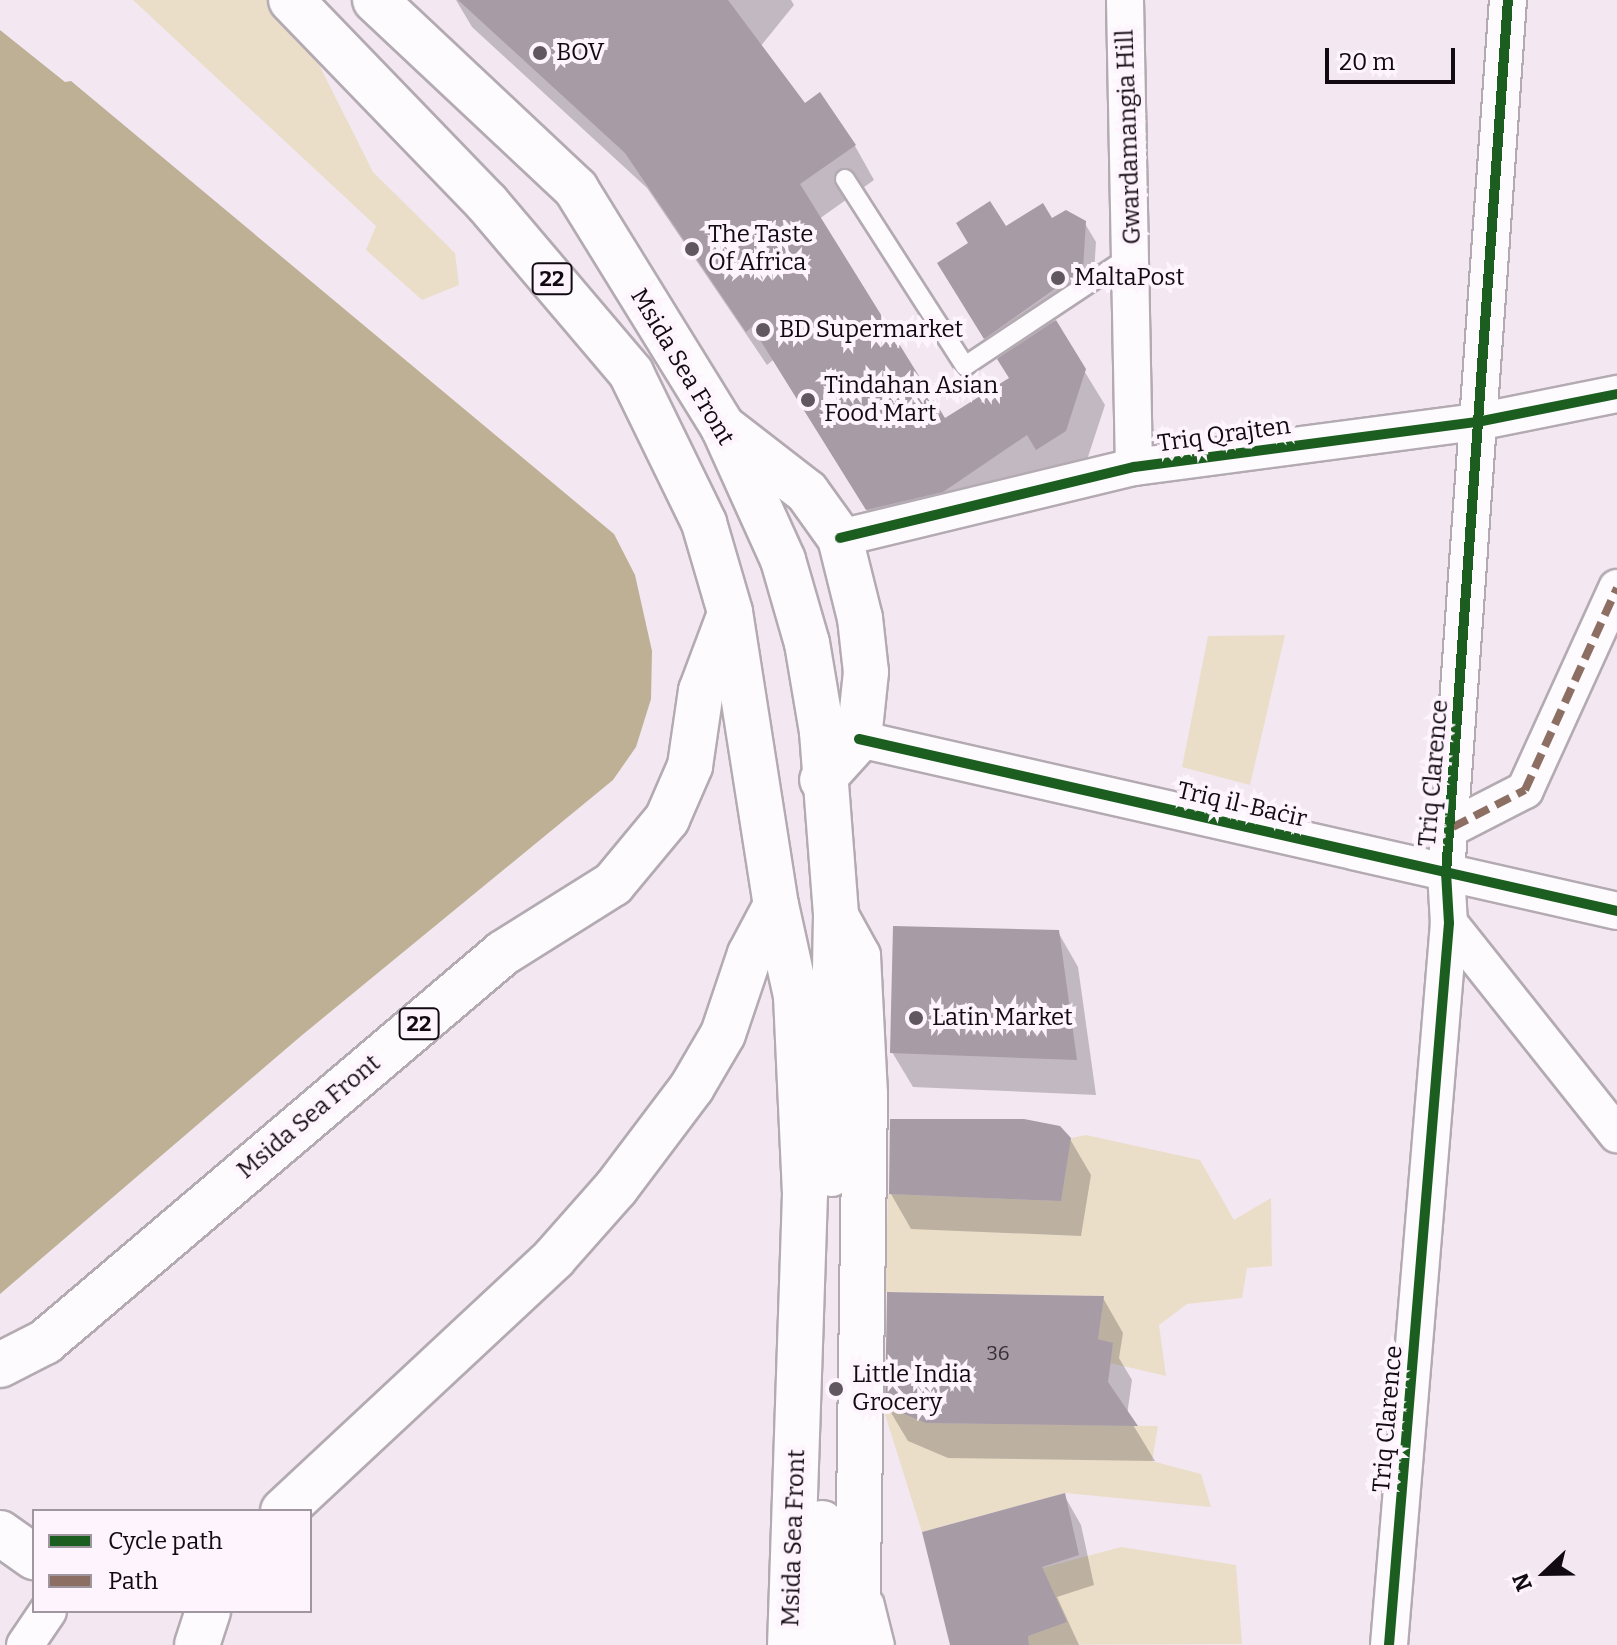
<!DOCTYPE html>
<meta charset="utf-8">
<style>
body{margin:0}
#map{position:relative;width:1617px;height:1645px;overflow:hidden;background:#f3e7f2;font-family:Bitter,serif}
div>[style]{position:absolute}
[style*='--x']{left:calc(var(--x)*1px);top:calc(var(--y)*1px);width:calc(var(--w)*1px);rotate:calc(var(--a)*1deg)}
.green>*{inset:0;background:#ebdec9}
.water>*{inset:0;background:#bdb094}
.shadow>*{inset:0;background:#0003}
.building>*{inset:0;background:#a79ba6}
.roads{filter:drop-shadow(2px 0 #b3aab2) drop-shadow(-2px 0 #b3aab2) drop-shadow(0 2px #b3aab2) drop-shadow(0 -2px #b3aab2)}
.lane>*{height:18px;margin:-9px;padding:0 9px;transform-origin:9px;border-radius:9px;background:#fdfbfd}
.street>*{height:36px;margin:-18px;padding:0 18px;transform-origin:18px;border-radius:18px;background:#fdfbfd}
.secondary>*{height:44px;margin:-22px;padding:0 22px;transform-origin:22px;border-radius:22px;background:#fdfbfd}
.primary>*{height:44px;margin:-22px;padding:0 22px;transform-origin:22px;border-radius:22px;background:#fdfbfd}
.highway>*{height:44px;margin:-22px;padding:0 22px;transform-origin:22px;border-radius:22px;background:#fdfbfd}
.quiet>*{height:8px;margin-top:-4px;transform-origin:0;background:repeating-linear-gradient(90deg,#8d6e63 0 16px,transparent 0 24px)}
.cycleway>*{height:10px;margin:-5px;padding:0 5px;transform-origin:5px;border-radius:5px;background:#1b5e20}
.dots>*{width:22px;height:22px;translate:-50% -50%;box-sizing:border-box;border:4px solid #fef4fd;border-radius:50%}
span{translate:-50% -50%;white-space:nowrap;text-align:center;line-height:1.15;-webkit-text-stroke:8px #fef4fd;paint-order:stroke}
.number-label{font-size:20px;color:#372e37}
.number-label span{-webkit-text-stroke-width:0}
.shield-label span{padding:2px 6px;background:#fef4fd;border:2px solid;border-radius:6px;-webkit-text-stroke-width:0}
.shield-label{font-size:22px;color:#120a12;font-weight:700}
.poi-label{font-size:24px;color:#120a12}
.left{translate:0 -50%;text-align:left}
.street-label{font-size:24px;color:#120a12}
.legend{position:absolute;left:32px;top:1509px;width:280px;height:104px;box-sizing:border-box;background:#fef4fd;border:2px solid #a0969f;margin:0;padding:10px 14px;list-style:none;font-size:24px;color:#120a12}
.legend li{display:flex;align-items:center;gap:16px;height:40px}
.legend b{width:40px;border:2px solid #a0969f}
.north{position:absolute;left:1505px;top:1533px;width:80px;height:80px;-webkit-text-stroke:6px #fef4fd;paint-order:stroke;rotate:248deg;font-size:22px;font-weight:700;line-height:32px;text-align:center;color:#120a12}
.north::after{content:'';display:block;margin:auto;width:28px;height:36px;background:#120a12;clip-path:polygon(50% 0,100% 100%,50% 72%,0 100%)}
.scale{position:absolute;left:1325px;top:48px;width:130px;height:36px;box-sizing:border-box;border:4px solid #120a12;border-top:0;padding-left:10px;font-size:24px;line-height:28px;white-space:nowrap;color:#120a12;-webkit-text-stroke:6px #fef4fd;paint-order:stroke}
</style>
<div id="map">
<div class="green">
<div style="clip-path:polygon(133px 0,268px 0,305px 37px,373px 172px,455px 253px,459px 285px,422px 300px,366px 250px,376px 226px)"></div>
<div style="clip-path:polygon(1285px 635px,1250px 785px,1182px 767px,1208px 636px)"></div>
<div style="clip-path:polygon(1086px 1135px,1200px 1160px,1234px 1220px,1271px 1198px,1272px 1266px,1247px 1268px,1242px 1298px,1187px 1304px,1159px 1325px,1166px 1376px,1110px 1363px,1113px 1343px,1098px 1339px,1104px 1296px,885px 1292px,888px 1194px,1061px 1201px,1071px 1138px)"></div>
<div style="clip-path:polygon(882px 1405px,926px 1423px,1158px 1426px,1152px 1461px,1201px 1474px,1211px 1507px,1065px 1493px,922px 1532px)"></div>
<div style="clip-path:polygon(1121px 1547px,1236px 1565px,1242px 1644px,1029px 1645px,1028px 1636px,1067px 1622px,1008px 1577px)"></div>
</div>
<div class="water">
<div style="clip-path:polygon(0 30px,65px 82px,71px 81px,614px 534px,635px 575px,652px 651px,651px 699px,636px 747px,613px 780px,301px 1036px,0 1294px)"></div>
</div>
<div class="shadow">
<div style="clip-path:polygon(456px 0,791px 0,794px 5px,760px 47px,804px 106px,855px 146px,874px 180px,819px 219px,944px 420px,1011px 379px,950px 282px,1005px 229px,1052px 220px,1084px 222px,1096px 242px,1093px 288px,1050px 315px,1105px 405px,1085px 466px,1058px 483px,1048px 467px,963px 525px,888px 543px,773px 360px,767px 365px,647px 188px,472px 27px)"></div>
<div style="clip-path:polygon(1058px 932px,1078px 967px,1096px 1095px,913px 1087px,892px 1052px)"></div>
<div style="clip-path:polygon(1070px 1139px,1091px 1175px,1081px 1236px,911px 1229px,891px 1194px)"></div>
<div style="clip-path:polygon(1103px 1298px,1123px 1333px,1119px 1358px,1132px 1380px,1127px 1415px,1155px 1461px,948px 1458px,908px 1441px,887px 1406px)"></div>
<div style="clip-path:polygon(1064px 1495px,1081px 1525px,1094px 1585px,1057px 1597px,1079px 1645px,951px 1645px)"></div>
</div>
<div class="building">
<div style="clip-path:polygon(458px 0,728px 0,805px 103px,820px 92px,856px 145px,800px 184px,945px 418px,1009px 378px,997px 359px,1056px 320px,1086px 369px,1066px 431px,1036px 450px,1027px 435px,943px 492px,866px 510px,752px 327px,746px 332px,625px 153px)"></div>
<div style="clip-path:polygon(990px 201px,1006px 226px,1043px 203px,1052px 218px,1066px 210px,1086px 221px,1083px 269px,984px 339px,937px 263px,968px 243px,956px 223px)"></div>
<div style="clip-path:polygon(893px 926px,1059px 930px,1077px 1060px,890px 1053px)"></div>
<div style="clip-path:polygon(890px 1119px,1024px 1119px,1060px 1126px,1071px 1138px,1061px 1201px,889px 1194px)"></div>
<div style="clip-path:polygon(887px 1292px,1104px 1296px,1098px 1339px,1113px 1343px,1108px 1382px,1138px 1426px,926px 1423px,885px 1406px)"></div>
<div style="clip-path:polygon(1065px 1493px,1079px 1555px,1042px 1567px,1067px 1622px,1028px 1636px,1029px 1645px,950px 1645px,922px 1532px)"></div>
</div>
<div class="roads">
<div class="lane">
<div style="--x:845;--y:179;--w:222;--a:57.3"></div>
<div style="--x:965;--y:366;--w:198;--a:-33.7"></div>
<div style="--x:874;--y:1601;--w:45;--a:76"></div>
</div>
<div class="street">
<div style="--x:1125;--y:0;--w:467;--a:88.9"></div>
<div style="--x:840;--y:538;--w:302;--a:-13.6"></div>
<div style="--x:1134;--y:467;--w:346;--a:-7.5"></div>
<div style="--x:1477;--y:422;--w:143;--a:-11.3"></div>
<div style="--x:859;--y:739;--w:777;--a:12.78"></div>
<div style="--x:1453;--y:827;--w:81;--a:-27.2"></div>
<div style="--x:1525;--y:790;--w:222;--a:-65.5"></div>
<div style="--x:1449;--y:923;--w:270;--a:51.5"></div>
<div style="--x:25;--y:1645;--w:41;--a:-55.9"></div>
<div style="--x:1389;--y:1645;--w:724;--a:-85.25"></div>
<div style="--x:1449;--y:923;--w:50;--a:-93.4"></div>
<div style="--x:1446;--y:873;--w:875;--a:-85.94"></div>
</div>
<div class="secondary">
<div style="--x:0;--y:1533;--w:42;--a:35.2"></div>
</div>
<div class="primary">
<div style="--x:836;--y:916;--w:46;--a:61.2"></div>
<div style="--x:858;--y:956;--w:138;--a:87.1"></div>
<div style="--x:865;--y:1094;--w:551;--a:90.83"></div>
<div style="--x:283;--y:1511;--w:371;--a:-43"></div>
<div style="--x:554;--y:1258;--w:94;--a:-48.5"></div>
<div style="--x:616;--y:1188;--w:126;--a:-53"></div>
<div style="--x:692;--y:1087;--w:61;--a:-59.7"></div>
<div style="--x:723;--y:1034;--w:84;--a:-71.4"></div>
<div style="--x:750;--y:954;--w:55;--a:-62"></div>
<div style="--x:197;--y:1645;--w:36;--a:-72"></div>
</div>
<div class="highway">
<div style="--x:291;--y:0;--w:282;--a:46"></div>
<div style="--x:487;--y:203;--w:223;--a:49.7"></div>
<div style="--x:631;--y:373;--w:167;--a:64"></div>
<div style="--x:704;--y:523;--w:93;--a:73.7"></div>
<div style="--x:730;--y:612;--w:297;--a:81.1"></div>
<div style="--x:776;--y:905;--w:93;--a:77.6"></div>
<div style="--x:796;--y:996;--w:198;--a:87.4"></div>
<div style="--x:805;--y:1194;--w:451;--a:91.9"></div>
<div style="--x:375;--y:0;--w:276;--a:43.2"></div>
<div style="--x:576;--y:189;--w:280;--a:58.3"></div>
<div style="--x:723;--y:427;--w:146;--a:65.7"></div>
<div style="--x:783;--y:560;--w:86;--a:73.9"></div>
<div style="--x:807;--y:643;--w:90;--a:80.4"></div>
<div style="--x:822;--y:732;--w:185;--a:85.6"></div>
<div style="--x:836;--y:916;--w:258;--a:91.1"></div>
<div style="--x:723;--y:427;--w:106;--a:37.7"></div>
<div style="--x:807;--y:492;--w:57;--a:54.3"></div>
<div style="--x:840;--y:538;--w:82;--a:76"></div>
<div style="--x:860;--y:618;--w:54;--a:83.7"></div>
<div style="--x:866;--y:672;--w:67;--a:96"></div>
<div style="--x:859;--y:739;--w:55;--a:132.1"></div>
<div style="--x:0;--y:1365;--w:51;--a:-27.1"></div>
<div style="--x:45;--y:1342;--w:601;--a:-40.34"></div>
<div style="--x:503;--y:953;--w:130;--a:-32.1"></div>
<div style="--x:613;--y:884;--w:85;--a:-50.3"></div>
<div style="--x:667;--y:819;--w:58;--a:-66.5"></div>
<div style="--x:690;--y:766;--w:76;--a:-81.7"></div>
<div style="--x:701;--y:691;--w:82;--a:-69.4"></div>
<div style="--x:822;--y:1523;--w:122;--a:89.5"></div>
</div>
</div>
<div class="quiet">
<div style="--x:1453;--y:827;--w:81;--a:-27.2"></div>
<div style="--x:1525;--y:790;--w:222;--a:-65.5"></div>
</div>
<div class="cycleway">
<div style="--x:840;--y:538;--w:302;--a:-13.6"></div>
<div style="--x:1134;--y:467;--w:346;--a:-7.5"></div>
<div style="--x:1477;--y:422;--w:143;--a:-11.3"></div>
<div style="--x:859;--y:739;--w:777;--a:12.78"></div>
<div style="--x:1389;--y:1645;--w:724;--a:-85.25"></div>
<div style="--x:1449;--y:923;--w:50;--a:-93.4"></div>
<div style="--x:1446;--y:873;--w:875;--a:-85.94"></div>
</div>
<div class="dots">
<div style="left:540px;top:53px;background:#615760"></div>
<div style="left:692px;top:249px;background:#615760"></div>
<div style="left:1058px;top:278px;background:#615760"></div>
<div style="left:763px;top:330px;background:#615760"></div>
<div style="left:808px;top:400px;background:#615760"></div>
<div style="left:916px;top:1018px;background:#615760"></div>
<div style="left:836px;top:1389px;background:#615760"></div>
</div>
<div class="number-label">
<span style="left:998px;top:1353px">36</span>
</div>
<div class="shield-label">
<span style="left:552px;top:279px">22</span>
<span style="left:419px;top:1024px">22</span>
</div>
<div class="poi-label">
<span class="left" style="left:556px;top:53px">BOV</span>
<span class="left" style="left:708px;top:249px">The Taste<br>Of Africa</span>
<span class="left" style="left:1074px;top:278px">MaltaPost</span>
<span class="left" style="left:779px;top:330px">BD Supermarket</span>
<span class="left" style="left:824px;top:400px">Tindahan Asian<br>Food Mart</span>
<span class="left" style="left:932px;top:1018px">Latin Market</span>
<span class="left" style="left:852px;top:1389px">Little India<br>Grocery</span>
</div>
<div class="street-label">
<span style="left:1129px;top:137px;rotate:-92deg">Gwardamangia Hill</span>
<span style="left:682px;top:367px;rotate:59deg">Msida Sea Front</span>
<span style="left:1224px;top:435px;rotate:-8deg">Triq Qrajten</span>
<span style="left:1434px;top:773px;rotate:-85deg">Triq Clarence</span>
<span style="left:1242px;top:805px;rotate:13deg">Triq il-Baċir</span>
<span style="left:309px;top:1117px;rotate:-40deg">Msida Sea Front</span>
<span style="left:1388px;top:1419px;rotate:-85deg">Triq Clarence</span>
<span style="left:794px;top:1538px;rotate:-88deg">Msida Sea Front</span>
</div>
<ul class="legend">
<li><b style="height:10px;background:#1b5e20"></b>Cycle path</li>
<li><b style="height:10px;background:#8d6e63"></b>Path</li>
</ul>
<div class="north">N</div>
<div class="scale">20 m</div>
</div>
